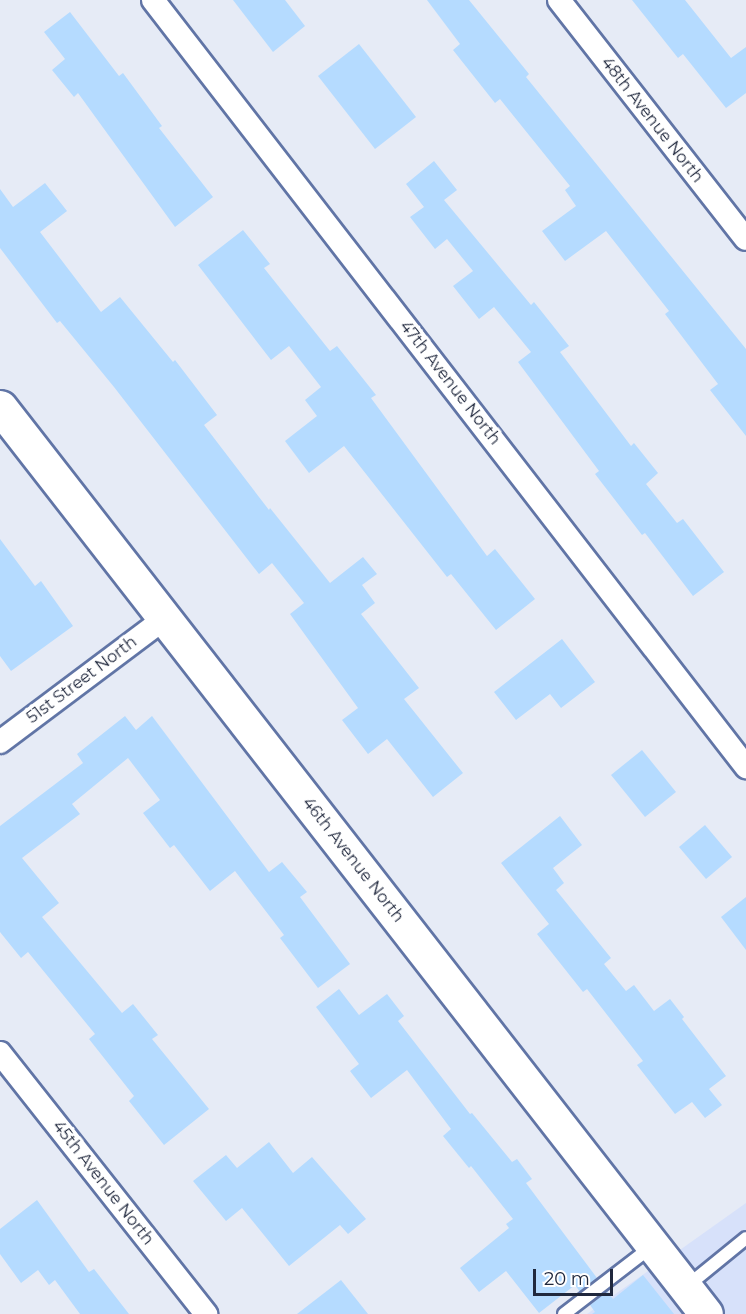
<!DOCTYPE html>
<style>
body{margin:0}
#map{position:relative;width:746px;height:1314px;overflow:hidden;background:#e6ebf6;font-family:Montserrat,sans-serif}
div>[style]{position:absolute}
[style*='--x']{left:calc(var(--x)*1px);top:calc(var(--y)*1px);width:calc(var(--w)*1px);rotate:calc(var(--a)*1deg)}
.built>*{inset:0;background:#d7e1fa}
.building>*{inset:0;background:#b5dbff}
.roads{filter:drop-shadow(2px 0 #6175a6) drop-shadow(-2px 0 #6175a6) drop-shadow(0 2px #6175a6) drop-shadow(0 -2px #6175a6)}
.lane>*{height:12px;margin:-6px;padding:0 6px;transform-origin:6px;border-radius:6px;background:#fff}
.street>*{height:22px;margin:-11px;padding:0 11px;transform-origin:11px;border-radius:11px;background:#fff}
.secondary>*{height:33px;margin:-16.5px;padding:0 16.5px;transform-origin:16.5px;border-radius:16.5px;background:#fff}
span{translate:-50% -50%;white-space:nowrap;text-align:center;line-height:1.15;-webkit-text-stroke:5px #fff;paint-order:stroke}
.street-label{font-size:16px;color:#20283d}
.scale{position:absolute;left:533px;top:1269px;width:80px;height:27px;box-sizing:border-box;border:3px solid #20283d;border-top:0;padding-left:8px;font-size:18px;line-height:21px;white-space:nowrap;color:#20283d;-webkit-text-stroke:4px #fff;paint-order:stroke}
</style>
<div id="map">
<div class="built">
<div style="clip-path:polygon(746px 1203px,746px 1314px,725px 1314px,677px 1252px)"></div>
<div style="clip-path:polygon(651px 1269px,686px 1314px,587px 1314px)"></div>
</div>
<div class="building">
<div style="clip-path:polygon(233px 0,285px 0,305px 26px,273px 52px)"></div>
<div style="clip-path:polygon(427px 0,469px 0,529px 74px,526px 77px,746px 349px,746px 436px,710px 390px,718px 384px,665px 314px,669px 311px,606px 231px,565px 261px,542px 231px,576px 206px,565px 190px,570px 186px,500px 99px,495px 103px,453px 50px,460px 44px)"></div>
<div style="clip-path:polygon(632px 0,685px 0,731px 58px,746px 47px,746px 93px,726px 108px,683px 54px,678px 58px)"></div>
<div style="clip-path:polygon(70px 12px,119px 76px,123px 73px,162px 126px,159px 128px,213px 197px,175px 227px,78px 93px,74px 97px,52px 70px,65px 59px,44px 32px)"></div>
<div style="clip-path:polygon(359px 44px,416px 117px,375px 149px,318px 76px)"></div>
<div style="clip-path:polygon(434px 161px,457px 190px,444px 200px,531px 305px,534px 302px,569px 346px,560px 352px,631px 446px,634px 443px,658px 473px,646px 484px,677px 523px,683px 519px,724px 572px,693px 596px,645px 533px,642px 535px,595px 474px,599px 471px,518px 362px,531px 352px,494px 307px,479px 319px,453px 286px,473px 271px,447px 239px,435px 249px,410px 217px,424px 207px,406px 184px)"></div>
<div style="clip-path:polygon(45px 183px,67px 211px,40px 232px,101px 312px,120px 297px,173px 362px,175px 360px,217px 415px,204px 425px,269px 510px,270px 508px,330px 583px,363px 557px,377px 574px,362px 585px,375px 603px,361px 614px,419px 688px,404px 699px,463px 773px,433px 797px,387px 739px,368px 754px,342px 720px,358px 708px,290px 614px,304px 603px,272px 563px,259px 574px,114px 387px,60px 321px,57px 323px,0 248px,0 189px,13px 207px)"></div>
<div style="clip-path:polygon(243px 230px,270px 264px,264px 268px,330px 351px,337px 346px,376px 395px,371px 398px,487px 556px,495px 549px,535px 599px,496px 630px,451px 574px,447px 577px,344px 446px,309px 473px,285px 441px,317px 416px,305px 400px,321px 387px,289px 346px,271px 360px,198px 265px)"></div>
<div style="clip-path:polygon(0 539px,35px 586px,41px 581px,73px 626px,11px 671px,0 656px)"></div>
<div style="clip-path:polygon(562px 639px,595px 682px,561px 708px,550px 694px,516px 720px,494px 692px)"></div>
<div style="clip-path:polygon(125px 716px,136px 730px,152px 716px,269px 872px,282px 862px,307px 892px,300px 897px,350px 964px,318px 988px,280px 938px,284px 935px,235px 871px,210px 891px,174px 845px,170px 848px,143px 813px,160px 800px,128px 758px,72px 804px,80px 814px,22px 858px,59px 903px,42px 917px,122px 1013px,133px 1004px,158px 1035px,152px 1039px,209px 1109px,164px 1145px,129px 1101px,134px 1096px,89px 1039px,95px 1034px,28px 952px,21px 958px,0 932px,0 826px,83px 763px,77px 754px)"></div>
<div style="clip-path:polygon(642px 750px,676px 792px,645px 817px,611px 775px)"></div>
<div style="clip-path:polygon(560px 816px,582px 845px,553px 868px,564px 883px,556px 890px,611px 958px,604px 964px,626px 991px,634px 985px,654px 1011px,670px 999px,684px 1017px,682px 1019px,726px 1076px,709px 1089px,722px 1105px,705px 1118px,692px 1102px,675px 1114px,637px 1065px,643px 1061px,587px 989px,583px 992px,537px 934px,549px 924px,501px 863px)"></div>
<div style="clip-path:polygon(705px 825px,732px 857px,706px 879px,679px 847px)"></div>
<div style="clip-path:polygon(746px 897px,746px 950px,721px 917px)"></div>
<div style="clip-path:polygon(339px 989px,359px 1015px,387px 994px,404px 1016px,398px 1021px,470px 1114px,472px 1113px,512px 1162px,517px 1159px,532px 1179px,526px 1183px,597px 1278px,580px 1292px,575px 1285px,539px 1313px,506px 1271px,479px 1292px,460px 1268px,509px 1228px,506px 1224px,513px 1219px,471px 1166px,469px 1168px,443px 1136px,451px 1129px,407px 1070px,371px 1098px,350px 1071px,359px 1064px,316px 1007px)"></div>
<div style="clip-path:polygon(269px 1142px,293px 1173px,312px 1157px,366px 1219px,348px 1234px,340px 1225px,289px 1266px,242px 1208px,226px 1221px,193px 1181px,226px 1155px,237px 1168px)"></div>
<div style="clip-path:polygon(37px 1200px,89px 1272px,94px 1269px,129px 1314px,80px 1314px,55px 1280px,49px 1285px,38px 1270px,21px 1283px,0 1254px,0 1229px)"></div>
<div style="clip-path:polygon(643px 1275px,674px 1314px,592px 1314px,595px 1312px,590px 1305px,607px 1291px,613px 1299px)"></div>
<div style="clip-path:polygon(341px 1280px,368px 1314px,297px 1314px)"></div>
</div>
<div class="roads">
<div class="lane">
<div style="--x:686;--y:1287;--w:77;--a:-39.2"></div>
<div style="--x:564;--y:1314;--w:110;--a:-37.6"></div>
</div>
<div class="street">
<div style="--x:153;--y:0;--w:970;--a:52.29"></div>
<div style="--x:559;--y:0;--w:303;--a:52"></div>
<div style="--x:0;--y:742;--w:206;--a:-36.9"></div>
<div style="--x:0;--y:1053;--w:333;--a:51.7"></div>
</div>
<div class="secondary">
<div style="--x:0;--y:407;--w:1149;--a:52.1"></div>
</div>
</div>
<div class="street-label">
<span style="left:652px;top:120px;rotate:52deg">48th Avenue North</span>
<span style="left:450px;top:383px;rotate:52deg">47th Avenue North</span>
<span style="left:82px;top:680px;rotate:-37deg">51st Street North</span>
<span style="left:353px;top:860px;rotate:52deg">46th Avenue North</span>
<span style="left:103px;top:1183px;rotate:52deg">45th Avenue North</span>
</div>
<div class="scale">20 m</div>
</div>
